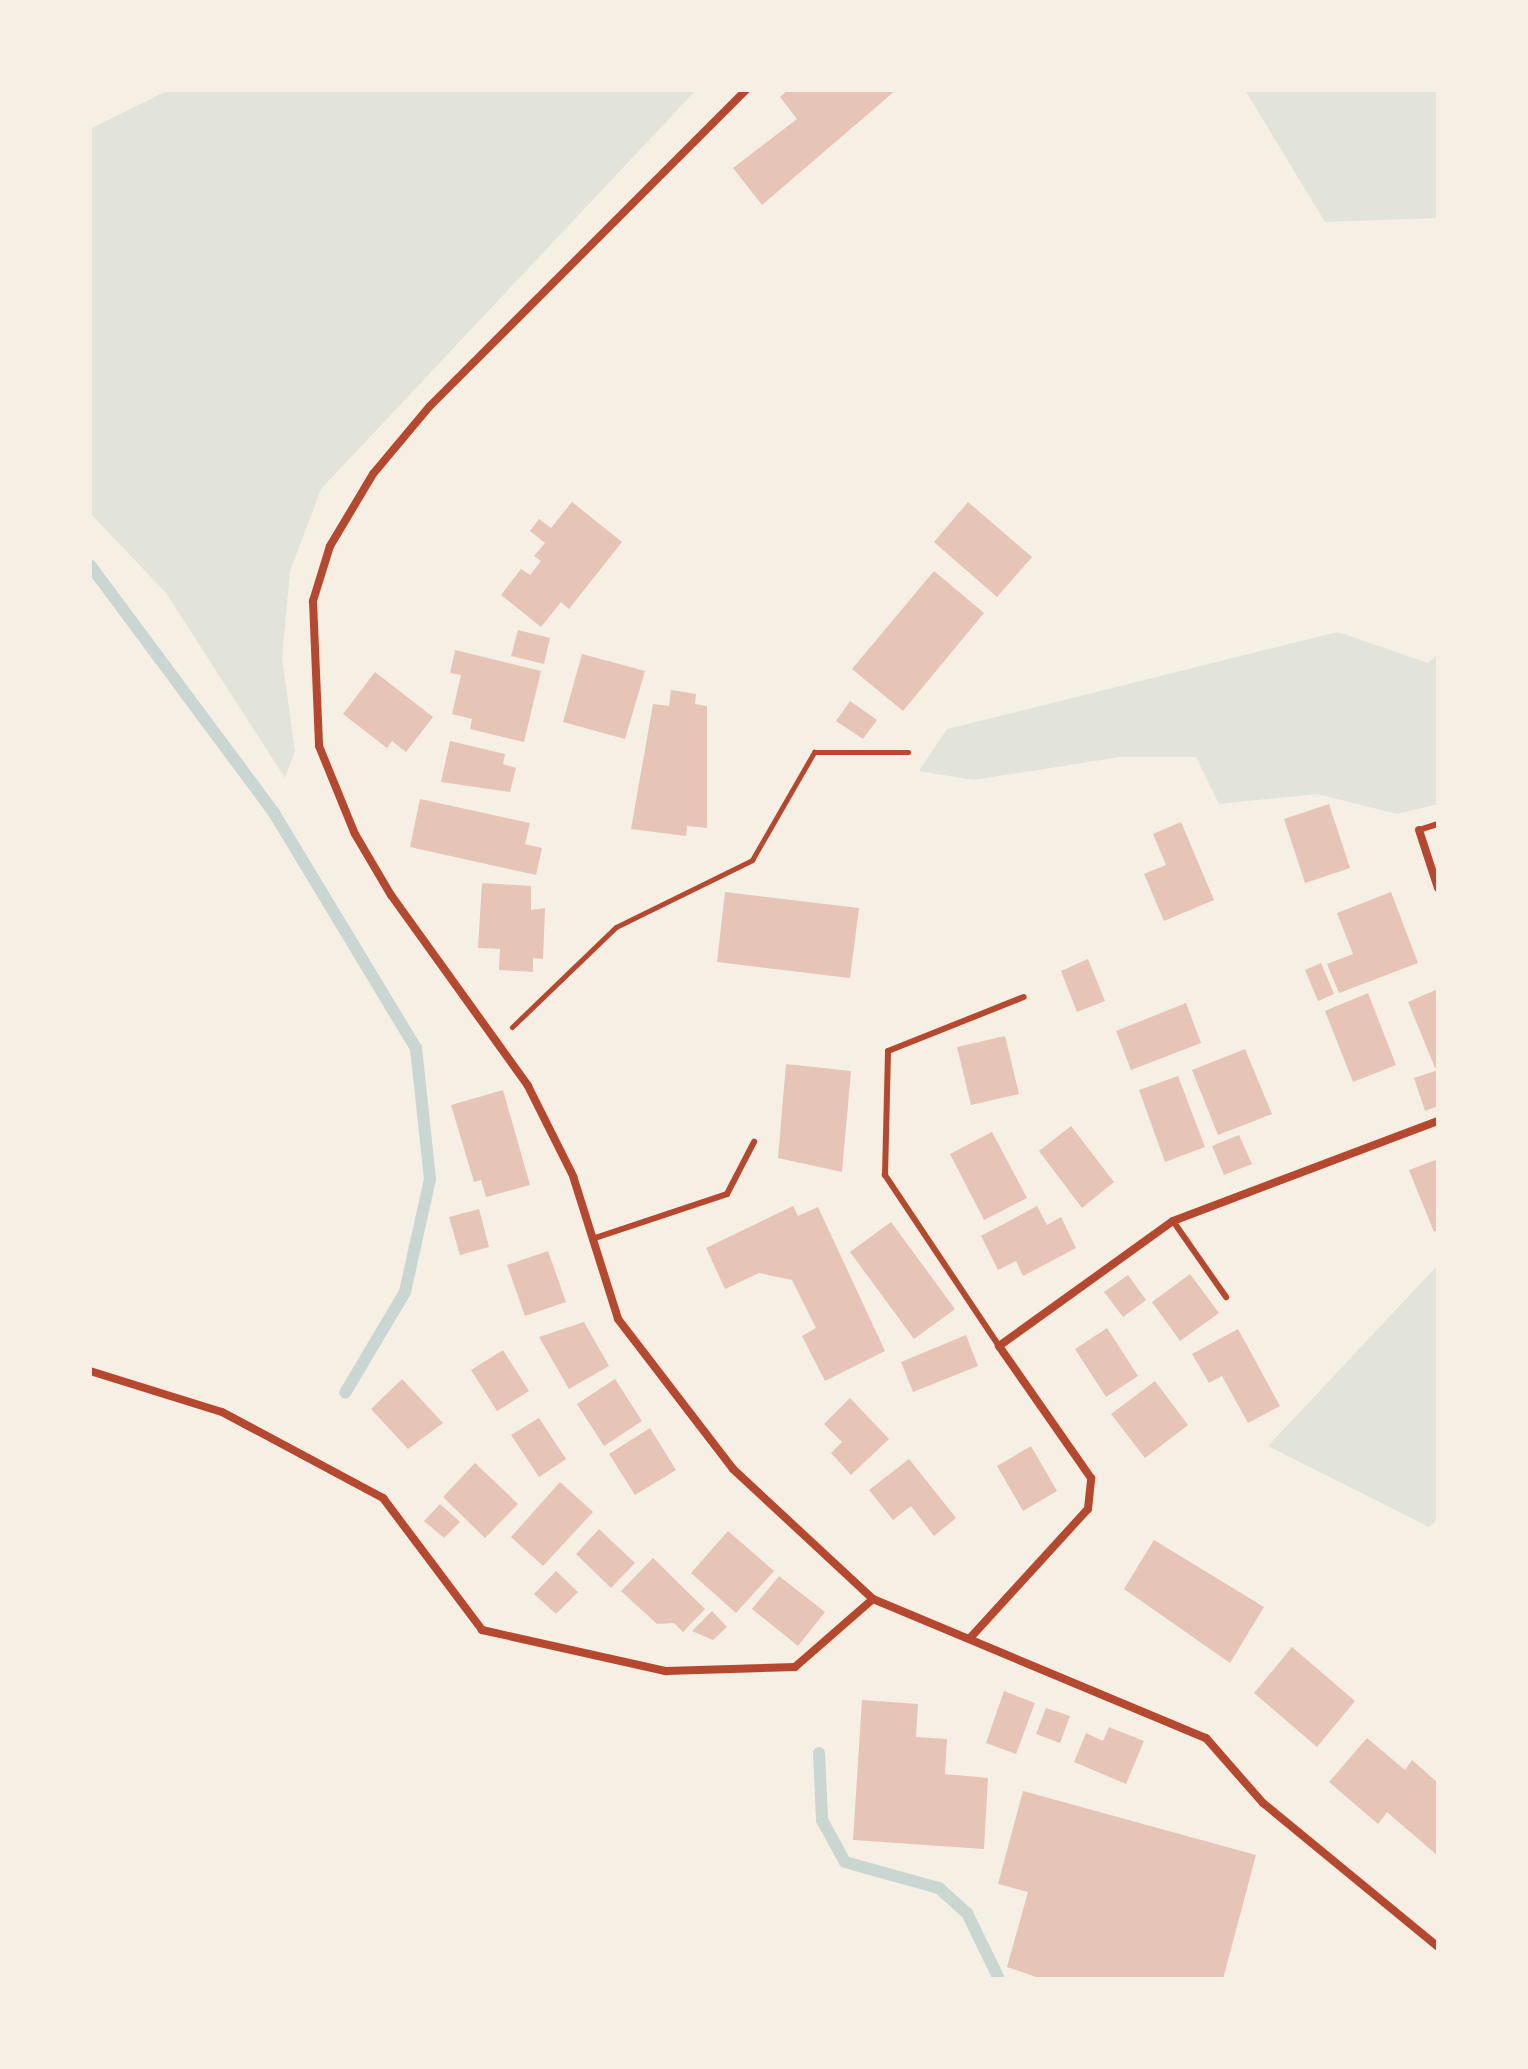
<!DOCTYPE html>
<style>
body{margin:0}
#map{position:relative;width:1528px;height:2069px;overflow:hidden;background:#f6efe4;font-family:"Fira Sans",sans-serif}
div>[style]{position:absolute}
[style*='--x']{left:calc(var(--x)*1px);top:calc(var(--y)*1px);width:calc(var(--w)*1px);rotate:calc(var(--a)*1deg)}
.green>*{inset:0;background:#e2e4dc}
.stream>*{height:12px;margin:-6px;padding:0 6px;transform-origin:6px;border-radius:6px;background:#c9d6d2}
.building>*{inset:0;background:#e6c5b7}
.path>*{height:5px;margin:-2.5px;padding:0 2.5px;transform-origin:2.5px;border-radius:2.5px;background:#b5482f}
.service>*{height:6px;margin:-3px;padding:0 3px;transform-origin:3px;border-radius:3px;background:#b5482f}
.minor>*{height:8px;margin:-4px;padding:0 4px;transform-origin:4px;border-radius:4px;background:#b5482f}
span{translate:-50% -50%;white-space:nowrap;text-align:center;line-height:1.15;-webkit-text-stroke:8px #f6efe4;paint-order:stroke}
.frame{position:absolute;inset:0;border:92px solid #f6efe4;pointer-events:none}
</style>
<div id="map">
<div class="green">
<div style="clip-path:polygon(169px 90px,696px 90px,321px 489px,290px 571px,282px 658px,295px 751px,285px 778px,166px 593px,90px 513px,90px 129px)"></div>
<div style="clip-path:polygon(1245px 90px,1438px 90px,1438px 218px,1325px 222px)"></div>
<div style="clip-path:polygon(1338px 632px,1428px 663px,1438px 654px,1438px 804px,1397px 814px,1317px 794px,1219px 804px,1196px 757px,1120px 757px,974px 780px,919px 771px,947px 729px)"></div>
<div style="clip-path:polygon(1438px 1265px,1438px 1518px,1429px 1527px,1268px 1446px)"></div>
</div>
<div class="stream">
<div style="--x:90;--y:565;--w:309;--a:53.4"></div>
<div style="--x:274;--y:813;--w:275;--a:58.9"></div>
<div style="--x:416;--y:1048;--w:132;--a:83.9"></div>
<div style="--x:430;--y:1179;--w:116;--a:102.5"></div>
<div style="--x:405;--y:1292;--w:117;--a:120.7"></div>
<div style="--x:819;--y:1753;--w:67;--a:87.4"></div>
<div style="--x:822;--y:1820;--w:48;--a:61.3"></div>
<div style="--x:845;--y:1862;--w:98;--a:15.5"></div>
<div style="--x:939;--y:1888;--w:38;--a:42"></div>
<div style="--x:967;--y:1913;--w:73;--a:64.1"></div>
</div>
<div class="building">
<div style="clip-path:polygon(788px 90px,896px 90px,762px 205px,733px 168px,797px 119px,780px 97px)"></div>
<div style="clip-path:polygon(572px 502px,622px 542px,569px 609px,561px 602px,541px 627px,501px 595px,521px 569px,530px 575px,541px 561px,534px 556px,545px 543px,530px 531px,539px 519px,551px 528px)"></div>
<div style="clip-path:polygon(968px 502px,1032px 557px,997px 597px,934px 542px)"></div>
<div style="clip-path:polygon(934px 571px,984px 613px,903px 711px,852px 669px)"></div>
<div style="clip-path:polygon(518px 630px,550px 638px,544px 664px,511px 656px)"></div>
<div style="clip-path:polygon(455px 650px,541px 671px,524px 742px,470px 729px,472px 719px,452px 714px,461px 675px,450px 673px)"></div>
<div style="clip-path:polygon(582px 654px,645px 671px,625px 739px,563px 722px)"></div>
<div style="clip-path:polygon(375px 672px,433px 717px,406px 752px,392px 741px,387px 748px,343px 714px)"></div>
<div style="clip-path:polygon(671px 690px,696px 694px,695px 704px,707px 706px,707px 828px,687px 826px,686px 836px,631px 829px,653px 704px,669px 706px)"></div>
<div style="clip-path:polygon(850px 701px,877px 720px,863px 739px,836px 721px)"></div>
<div style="clip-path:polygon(450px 741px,505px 754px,503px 764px,516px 768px,510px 792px,441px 782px)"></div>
<div style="clip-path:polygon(420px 799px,530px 823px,525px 844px,542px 848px,536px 875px,410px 847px)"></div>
<div style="clip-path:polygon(1329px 804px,1350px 868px,1305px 883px,1284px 819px)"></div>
<div style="clip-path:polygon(1181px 822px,1214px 900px,1164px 921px,1144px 874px,1166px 865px,1153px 834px)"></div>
<div style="clip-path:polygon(482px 883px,531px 886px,531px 910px,545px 908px,543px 959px,533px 958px,533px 972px,499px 970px,500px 949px,478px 948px)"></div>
<div style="clip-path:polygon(725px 892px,859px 908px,850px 978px,717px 962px)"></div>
<div style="clip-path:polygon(1391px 892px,1418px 963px,1339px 993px,1327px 964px,1353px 954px,1337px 913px)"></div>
<div style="clip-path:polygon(1088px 959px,1105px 1001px,1077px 1012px,1061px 971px)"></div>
<div style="clip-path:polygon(1321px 963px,1334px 994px,1318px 1001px,1305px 970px)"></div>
<div style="clip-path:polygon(1438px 989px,1438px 1067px,1435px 1068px,1408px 1002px)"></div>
<div style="clip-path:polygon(1368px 993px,1396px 1065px,1353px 1082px,1325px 1011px)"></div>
<div style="clip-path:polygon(1186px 1003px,1201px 1043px,1131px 1070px,1116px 1031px)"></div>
<div style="clip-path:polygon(1005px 1036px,1019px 1094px,971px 1105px,957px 1047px)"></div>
<div style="clip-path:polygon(1245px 1049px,1272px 1114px,1218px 1135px,1192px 1070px)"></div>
<div style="clip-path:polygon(786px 1064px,851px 1071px,842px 1172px,778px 1158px)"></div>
<div style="clip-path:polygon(1438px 1070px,1438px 1106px,1425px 1111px,1414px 1078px)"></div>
<div style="clip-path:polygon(1178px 1076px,1205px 1147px,1165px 1162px,1139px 1090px)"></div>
<div style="clip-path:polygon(503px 1090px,530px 1185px,486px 1197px,481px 1180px,474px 1182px,451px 1105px)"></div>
<div style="clip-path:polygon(1071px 1126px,1114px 1182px,1082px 1208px,1039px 1151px)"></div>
<div style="clip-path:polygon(992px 1132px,1027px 1198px,984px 1220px,950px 1154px)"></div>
<div style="clip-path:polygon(1239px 1135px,1252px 1164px,1224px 1175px,1212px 1146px)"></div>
<div style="clip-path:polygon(1438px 1159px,1438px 1230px,1434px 1232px,1409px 1170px)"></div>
<div style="clip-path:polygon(793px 1206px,798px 1216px,818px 1207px,885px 1351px,825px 1381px,802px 1336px,816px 1328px,792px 1280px,759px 1273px,725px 1289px,706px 1248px)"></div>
<div style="clip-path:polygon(1037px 1206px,1047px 1225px,1061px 1217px,1076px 1248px,1023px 1276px,1016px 1261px,998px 1270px,981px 1236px)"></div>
<div style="clip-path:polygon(479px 1209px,489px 1247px,460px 1255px,449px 1217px)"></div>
<div style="clip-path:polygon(891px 1222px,955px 1309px,914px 1339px,850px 1252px)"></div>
<div style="clip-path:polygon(548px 1251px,566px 1302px,525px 1316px,507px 1265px)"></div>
<div style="clip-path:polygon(1190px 1274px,1219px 1313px,1180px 1341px,1152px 1302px)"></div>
<div style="clip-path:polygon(1128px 1275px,1146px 1300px,1123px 1317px,1104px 1292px)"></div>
<div style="clip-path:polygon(584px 1322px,609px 1366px,569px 1389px,539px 1337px)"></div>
<div style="clip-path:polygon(1107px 1328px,1138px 1376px,1106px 1397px,1075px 1349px)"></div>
<div style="clip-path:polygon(1238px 1329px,1280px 1406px,1248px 1423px,1222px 1376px,1209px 1383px,1192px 1354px)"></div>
<div style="clip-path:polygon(966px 1335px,978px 1366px,913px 1392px,901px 1362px)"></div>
<div style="clip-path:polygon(503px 1350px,529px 1391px,497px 1411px,471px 1370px)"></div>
<div style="clip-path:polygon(402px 1379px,443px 1423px,408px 1449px,371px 1409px)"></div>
<div style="clip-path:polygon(615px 1379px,642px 1421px,604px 1446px,577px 1404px)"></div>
<div style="clip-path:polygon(1155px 1381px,1188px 1425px,1145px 1458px,1111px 1414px)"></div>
<div style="clip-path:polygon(850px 1398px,889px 1439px,851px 1475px,831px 1453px,842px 1442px,824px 1424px)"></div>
<div style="clip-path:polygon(539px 1418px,566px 1459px,539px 1477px,511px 1435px)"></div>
<div style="clip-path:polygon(650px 1428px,676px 1470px,635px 1495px,609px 1454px)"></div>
<div style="clip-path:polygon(1031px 1446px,1057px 1491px,1023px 1511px,997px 1466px)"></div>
<div style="clip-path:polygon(909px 1459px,956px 1518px,934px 1536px,911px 1506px,893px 1520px,869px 1490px)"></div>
<div style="clip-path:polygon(475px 1463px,518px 1504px,485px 1538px,443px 1497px)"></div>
<div style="clip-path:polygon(560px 1482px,593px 1512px,543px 1566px,511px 1537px)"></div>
<div style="clip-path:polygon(440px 1504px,460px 1522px,444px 1538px,424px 1521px)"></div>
<div style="clip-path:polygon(599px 1529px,635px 1563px,611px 1588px,576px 1554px)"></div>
<div style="clip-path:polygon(728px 1531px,774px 1571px,736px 1613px,691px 1573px)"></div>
<div style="clip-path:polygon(1154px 1540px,1264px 1607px,1230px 1663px,1124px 1589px)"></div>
<div style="clip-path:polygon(653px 1558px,705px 1609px,683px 1632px,674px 1623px,657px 1624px,621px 1591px)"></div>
<div style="clip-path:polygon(556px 1571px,578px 1592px,556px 1614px,534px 1594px)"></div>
<div style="clip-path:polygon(779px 1576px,825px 1612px,798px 1646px,752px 1609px)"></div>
<div style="clip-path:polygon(712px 1611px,727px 1627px,713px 1640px,692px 1631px)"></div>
<div style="clip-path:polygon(1292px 1647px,1355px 1701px,1317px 1747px,1254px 1693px)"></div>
<div style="clip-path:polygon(1004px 1691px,1035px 1703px,1016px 1754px,986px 1743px)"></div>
<div style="clip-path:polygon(862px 1700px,918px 1704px,916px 1737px,947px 1739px,945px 1774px,988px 1778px,984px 1849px,853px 1840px)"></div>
<div style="clip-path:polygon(1046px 1708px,1070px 1716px,1060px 1743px,1036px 1734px)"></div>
<div style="clip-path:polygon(1109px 1727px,1144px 1741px,1126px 1784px,1074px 1762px,1086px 1733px,1103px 1741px)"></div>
<div style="clip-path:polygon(1367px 1738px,1405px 1770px,1412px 1760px,1438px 1783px,1438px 1856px,1387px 1812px,1378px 1824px,1329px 1782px)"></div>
<div style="clip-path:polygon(1023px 1791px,1256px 1855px,1223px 1979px,1042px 1979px,1007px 1967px,1028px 1892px,998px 1884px)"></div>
</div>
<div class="path">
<div style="--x:512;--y:1027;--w:144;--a:-43.9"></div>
<div style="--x:616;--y:927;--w:152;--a:-26.2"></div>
<div style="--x:752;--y:860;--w:125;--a:-60.1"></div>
<div style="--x:814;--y:752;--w:94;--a:0"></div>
</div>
<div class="service">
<div style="--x:1419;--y:830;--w:20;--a:-18"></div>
<div style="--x:1173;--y:1221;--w:93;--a:55.1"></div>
<div style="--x:592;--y:1239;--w:142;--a:-18.4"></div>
<div style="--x:727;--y:1194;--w:59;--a:-62.6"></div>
<div style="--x:999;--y:1346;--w:206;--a:-123.7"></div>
<div style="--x:885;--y:1175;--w:124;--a:-88.6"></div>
<div style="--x:888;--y:1051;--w:146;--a:-21.7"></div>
</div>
<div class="minor">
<div style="--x:746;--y:90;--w:448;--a:135"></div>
<div style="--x:429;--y:407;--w:87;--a:129.9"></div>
<div style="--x:373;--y:474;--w:84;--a:120.8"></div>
<div style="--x:330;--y:546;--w:58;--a:107.2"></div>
<div style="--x:313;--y:601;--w:145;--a:87.6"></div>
<div style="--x:319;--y:746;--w:95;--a:67.8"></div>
<div style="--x:355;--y:834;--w:71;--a:59.5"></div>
<div style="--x:391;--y:895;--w:235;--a:54.3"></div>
<div style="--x:528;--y:1086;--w:101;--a:63.4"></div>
<div style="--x:573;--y:1176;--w:150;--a:72.5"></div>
<div style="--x:618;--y:1319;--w:189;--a:52.5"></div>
<div style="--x:733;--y:1469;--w:191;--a:42.9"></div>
<div style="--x:873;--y:1599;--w:361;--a:22.7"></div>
<div style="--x:1206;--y:1738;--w:86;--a:48.8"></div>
<div style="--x:1263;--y:1803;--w:227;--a:39.4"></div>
<div style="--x:1419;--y:830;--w:61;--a:71.9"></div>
<div style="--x:90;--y:1371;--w:138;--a:17.3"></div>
<div style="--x:222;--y:1412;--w:183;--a:28.1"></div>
<div style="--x:383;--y:1498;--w:165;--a:53.1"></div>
<div style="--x:482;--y:1630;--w:189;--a:12.6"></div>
<div style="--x:666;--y:1671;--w:129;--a:-1.8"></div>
<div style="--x:795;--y:1667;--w:103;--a:-41.1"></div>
<div style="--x:971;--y:1637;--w:173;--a:-47.6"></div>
<div style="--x:1088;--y:1509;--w:31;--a:-84"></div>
<div style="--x:1091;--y:1478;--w:161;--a:-124.9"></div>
<div style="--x:999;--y:1346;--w:214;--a:-35.7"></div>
<div style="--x:1173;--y:1221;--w:283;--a:-20.7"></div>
</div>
<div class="frame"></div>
</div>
